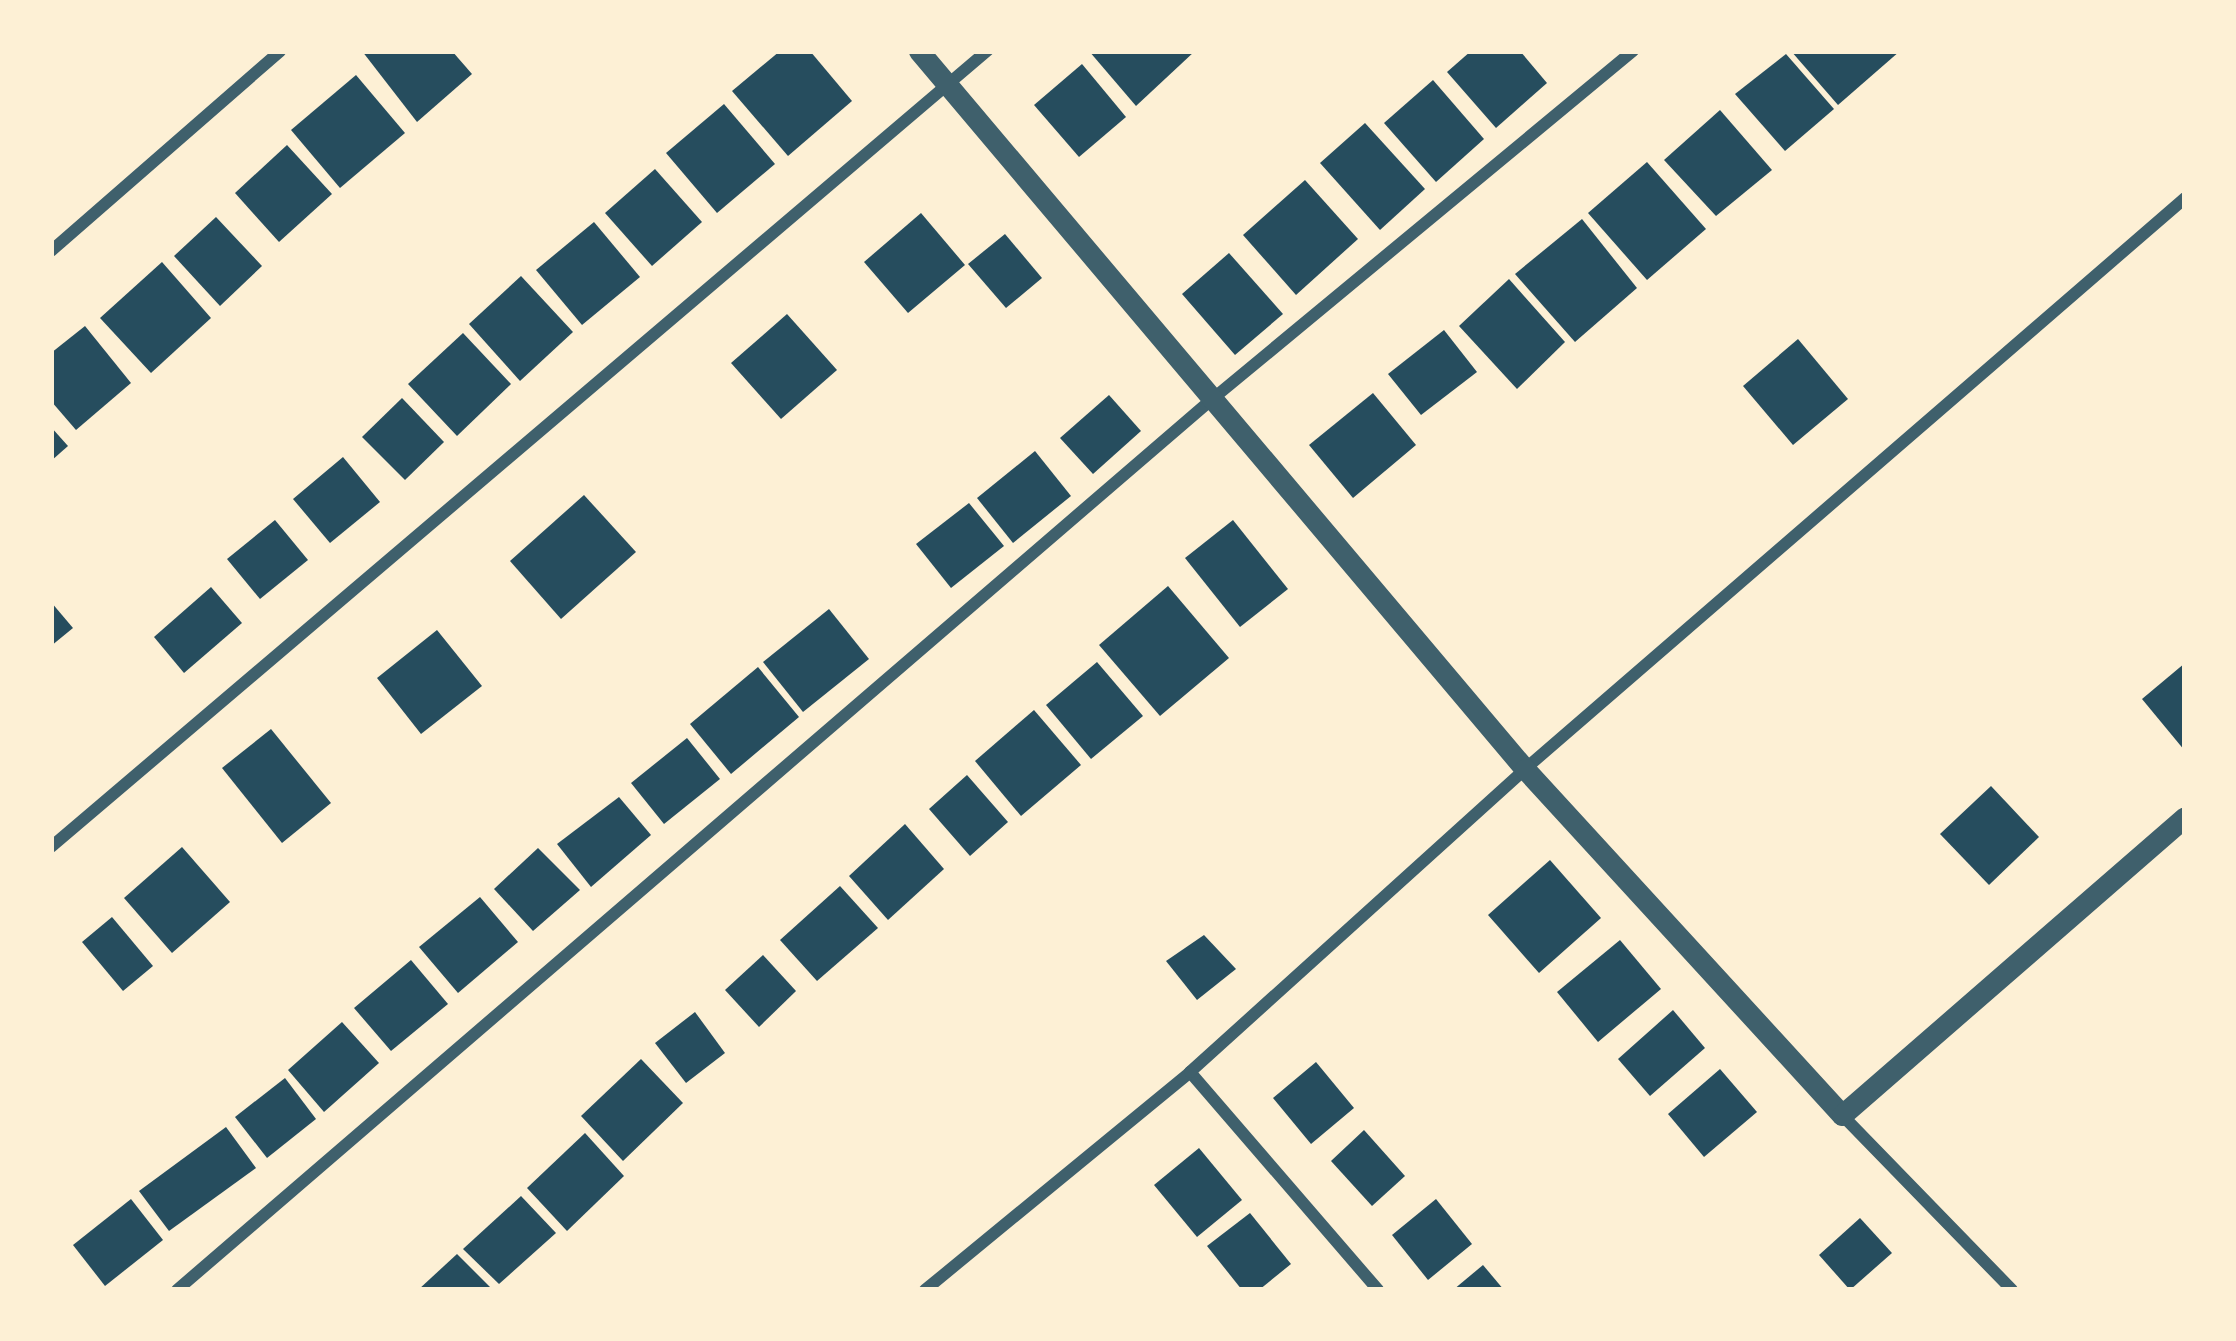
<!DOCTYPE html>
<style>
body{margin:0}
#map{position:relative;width:2236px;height:1341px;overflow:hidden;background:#fdf0d5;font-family:Mulish,sans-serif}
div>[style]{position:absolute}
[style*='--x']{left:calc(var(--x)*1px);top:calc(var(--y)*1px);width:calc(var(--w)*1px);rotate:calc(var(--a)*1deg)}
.building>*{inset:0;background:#264d5e}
.minor>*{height:12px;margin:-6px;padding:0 6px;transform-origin:6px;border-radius:6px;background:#3f606c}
.tertiary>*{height:21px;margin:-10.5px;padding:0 10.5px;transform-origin:10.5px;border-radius:10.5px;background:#3f606c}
span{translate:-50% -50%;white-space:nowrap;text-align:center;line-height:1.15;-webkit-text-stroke:9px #fdf0d5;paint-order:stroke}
.frame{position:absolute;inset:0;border:54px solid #fdf0d5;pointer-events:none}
</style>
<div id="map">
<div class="building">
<div style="clip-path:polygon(362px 51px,452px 51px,472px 74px,417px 122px)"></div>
<div style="clip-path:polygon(780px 51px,810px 51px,852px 101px,788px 156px,732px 91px)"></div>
<div style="clip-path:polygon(1089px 51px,1195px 51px,1136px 106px)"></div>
<div style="clip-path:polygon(1471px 51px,1520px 51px,1547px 83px,1496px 128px,1447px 72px)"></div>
<div style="clip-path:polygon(1791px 51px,1900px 51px,1838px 105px)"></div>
<div style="clip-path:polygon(1786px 54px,1834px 109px,1785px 151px,1735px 94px)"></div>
<div style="clip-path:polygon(1082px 64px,1126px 117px,1079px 157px,1034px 105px)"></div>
<div style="clip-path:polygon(356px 75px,405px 133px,340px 188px,291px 130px)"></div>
<div style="clip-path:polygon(1433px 80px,1484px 139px,1436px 182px,1384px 123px)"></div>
<div style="clip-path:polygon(724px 104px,775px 164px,717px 213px,666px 153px)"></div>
<div style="clip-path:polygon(1720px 110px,1772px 170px,1716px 216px,1664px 160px)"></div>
<div style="clip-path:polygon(1365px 123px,1425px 189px,1380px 230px,1320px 163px)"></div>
<div style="clip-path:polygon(287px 145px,332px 194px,279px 242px,235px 193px)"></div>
<div style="clip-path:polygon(1647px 162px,1706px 229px,1647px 280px,1588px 213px)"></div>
<div style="clip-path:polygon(655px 169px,702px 222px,652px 266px,605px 213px)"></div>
<div style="clip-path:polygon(1305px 180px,1358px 239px,1296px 295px,1243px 235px)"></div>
<div style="clip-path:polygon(921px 213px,965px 265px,908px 313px,864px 262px)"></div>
<div style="clip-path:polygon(216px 217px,262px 266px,220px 306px,174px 256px)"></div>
<div style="clip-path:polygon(1582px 219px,1637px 288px,1575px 342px,1515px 274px)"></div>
<div style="clip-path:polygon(594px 222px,640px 277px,582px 325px,536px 270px)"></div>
<div style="clip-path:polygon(1005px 234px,1042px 278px,1006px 308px,968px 264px)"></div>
<div style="clip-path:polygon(1229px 253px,1283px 314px,1235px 355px,1182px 294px)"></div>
<div style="clip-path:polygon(162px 262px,211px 318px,151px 373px,100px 318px)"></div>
<div style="clip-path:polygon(521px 276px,573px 332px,520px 381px,469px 324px)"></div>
<div style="clip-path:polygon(1509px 279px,1565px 342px,1517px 389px,1459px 326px)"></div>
<div style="clip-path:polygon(787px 314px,837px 370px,781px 419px,731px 363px)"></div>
<div style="clip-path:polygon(85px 326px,131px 383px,76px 430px,51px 401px,51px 353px)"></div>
<div style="clip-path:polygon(1444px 330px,1477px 372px,1421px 415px,1388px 374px)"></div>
<div style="clip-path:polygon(463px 333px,511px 384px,457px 436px,408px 384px)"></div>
<div style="clip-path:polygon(1798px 339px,1848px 399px,1793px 445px,1743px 386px)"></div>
<div style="clip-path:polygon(1373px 393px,1416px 445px,1353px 498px,1309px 445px)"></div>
<div style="clip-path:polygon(1109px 395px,1141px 431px,1093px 474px,1060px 438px)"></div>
<div style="clip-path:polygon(402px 398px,444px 442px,405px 480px,362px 437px)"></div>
<div style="clip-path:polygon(51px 427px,68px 446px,51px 461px)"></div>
<div style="clip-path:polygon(1035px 451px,1071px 496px,1013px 543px,977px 498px)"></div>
<div style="clip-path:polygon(343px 457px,380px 502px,330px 543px,293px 499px)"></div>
<div style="clip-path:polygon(584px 495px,636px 552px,561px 619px,510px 561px)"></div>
<div style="clip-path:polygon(969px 503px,1004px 546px,951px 588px,916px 544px)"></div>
<div style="clip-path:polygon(275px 520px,308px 560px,260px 599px,227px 559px)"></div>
<div style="clip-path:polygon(1233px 520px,1288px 589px,1240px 627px,1185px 558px)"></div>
<div style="clip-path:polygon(1168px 586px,1229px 658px,1160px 716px,1099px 645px)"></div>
<div style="clip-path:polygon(211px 587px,242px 623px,184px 673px,154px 637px)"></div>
<div style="clip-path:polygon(51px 602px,73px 628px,51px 646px)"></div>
<div style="clip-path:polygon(829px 609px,869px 659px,803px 712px,763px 662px)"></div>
<div style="clip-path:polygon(437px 630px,482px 686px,421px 734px,377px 678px)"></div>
<div style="clip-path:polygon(1097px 662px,1143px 716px,1091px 759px,1046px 705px)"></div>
<div style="clip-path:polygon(2185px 663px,2185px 751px,2142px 699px)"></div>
<div style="clip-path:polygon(758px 667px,799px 717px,731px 774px,690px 724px)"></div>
<div style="clip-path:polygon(1034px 710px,1081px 765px,1021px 816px,975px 761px)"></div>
<div style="clip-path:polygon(271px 729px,331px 803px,282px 843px,222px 768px)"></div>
<div style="clip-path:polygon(687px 738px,720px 779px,664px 824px,631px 783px)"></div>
<div style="clip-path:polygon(967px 775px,1008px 822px,970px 856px,929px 809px)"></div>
<div style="clip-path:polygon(1991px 786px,2039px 837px,1989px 885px,1940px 834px)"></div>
<div style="clip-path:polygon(619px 797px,651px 835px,591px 887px,557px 844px)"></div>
<div style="clip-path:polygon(905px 824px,944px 869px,888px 920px,849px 876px)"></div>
<div style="clip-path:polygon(182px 847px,230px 902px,172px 953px,124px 898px)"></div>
<div style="clip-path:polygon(538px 848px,580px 890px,533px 931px,494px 889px)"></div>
<div style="clip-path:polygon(1550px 860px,1601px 918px,1539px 973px,1488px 915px)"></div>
<div style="clip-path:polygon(840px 886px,878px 928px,817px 981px,780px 940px)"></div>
<div style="clip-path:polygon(480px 897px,518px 942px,458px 993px,419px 947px)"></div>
<div style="clip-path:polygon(112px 917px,153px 966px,123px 991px,82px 942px)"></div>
<div style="clip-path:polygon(1204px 935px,1236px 969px,1197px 1000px,1166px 961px)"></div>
<div style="clip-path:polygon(1620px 940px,1661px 989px,1598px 1042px,1557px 992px)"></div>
<div style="clip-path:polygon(763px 955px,796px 991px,759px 1027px,725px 990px)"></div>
<div style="clip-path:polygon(411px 960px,448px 1004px,391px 1051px,354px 1008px)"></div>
<div style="clip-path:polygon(1673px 1010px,1705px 1048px,1650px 1096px,1618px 1059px)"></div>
<div style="clip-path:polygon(695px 1012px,725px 1053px,686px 1083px,655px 1043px)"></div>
<div style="clip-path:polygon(342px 1022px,379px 1063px,324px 1112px,288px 1070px)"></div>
<div style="clip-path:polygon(641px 1059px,683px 1103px,623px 1161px,581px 1116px)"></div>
<div style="clip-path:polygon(1316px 1062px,1354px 1108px,1311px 1144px,1273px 1098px)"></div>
<div style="clip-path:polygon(1720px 1069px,1757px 1112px,1704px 1157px,1668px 1114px)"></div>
<div style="clip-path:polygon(285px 1078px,316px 1119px,267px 1158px,235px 1117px)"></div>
<div style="clip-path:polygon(226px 1127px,256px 1168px,169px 1231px,139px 1191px)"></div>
<div style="clip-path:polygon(1364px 1130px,1405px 1176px,1372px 1206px,1331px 1161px)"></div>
<div style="clip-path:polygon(585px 1133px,624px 1176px,567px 1231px,527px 1188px)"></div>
<div style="clip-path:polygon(1199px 1148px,1242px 1200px,1197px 1237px,1154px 1185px)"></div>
<div style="clip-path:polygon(521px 1196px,556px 1233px,499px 1284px,463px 1249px)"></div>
<div style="clip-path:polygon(131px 1199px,163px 1240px,105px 1286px,73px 1245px)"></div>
<div style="clip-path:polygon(1436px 1199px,1472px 1244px,1428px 1280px,1392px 1235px)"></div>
<div style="clip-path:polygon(1250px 1213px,1291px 1264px,1259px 1290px,1242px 1290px,1207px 1246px)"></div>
<div style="clip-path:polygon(1860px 1218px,1892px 1253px,1850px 1290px,1819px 1255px)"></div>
<div style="clip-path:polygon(457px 1254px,493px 1290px,418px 1290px)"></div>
<div style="clip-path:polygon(1483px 1265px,1504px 1290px,1453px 1290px)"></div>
</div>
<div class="minor">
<div style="--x:51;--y:251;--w:304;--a:-41.1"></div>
<div style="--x:51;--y:847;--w:1229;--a:-40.38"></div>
<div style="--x:1190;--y:1072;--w:288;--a:49.2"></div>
<div style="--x:1842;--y:1115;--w:244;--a:45.8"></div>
<div style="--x:177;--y:1290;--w:1363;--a:-40.72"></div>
<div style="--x:1210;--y:401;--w:549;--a:-39.61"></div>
<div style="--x:925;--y:1290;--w:343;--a:-39.4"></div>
<div style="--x:1190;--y:1072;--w:452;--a:-42.1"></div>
<div style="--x:1525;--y:769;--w:873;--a:-40.86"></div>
</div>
<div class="tertiary">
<div style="--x:919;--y:51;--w:940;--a:49.84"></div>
<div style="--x:1525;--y:769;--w:469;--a:47.5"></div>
<div style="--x:1842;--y:1115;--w:454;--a:-41"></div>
</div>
<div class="frame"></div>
</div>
